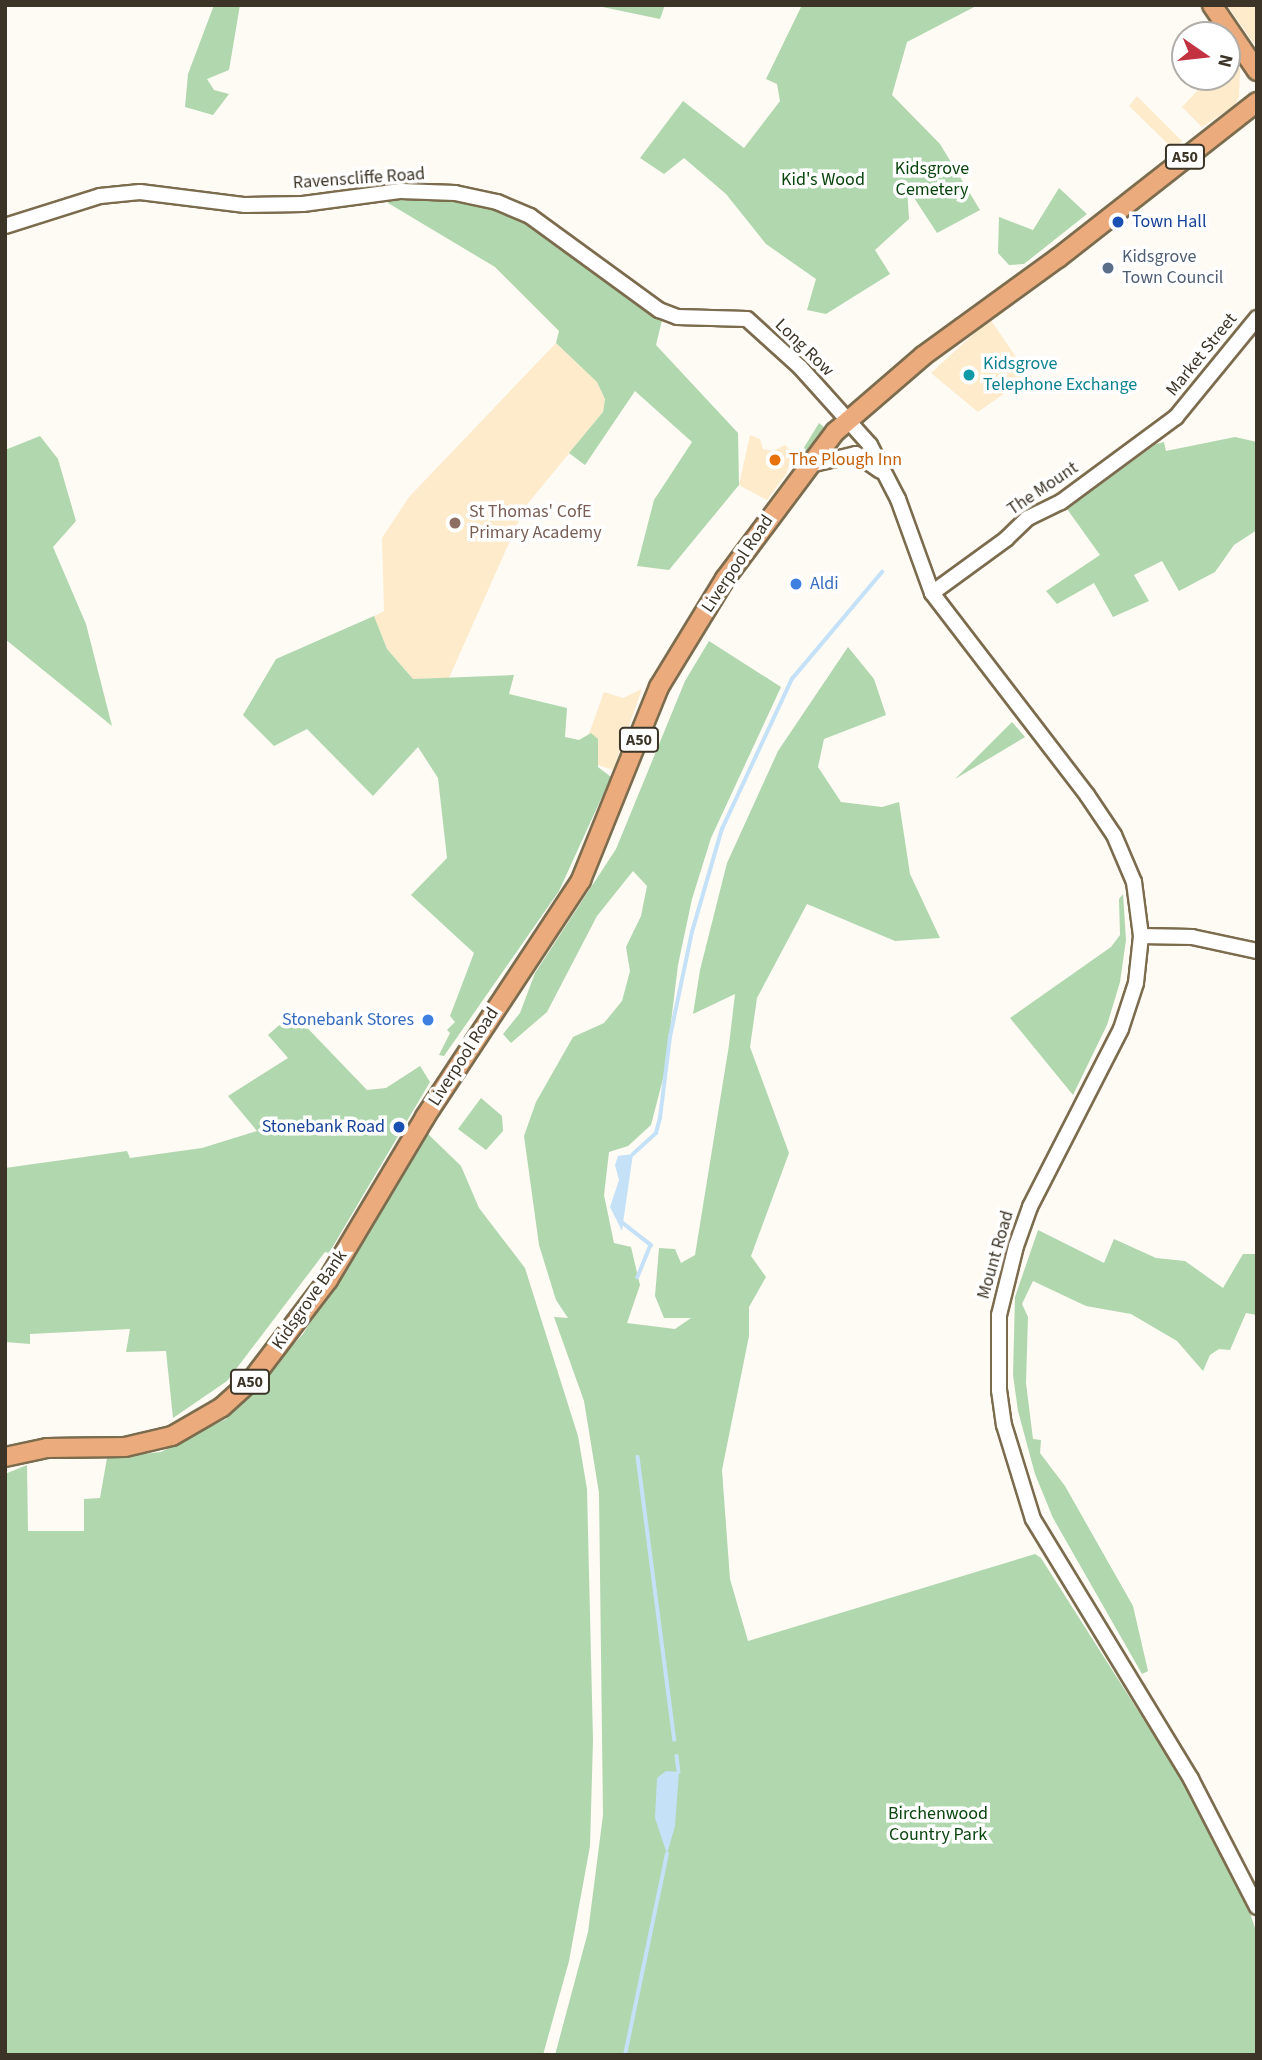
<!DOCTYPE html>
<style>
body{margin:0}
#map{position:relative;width:1262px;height:2060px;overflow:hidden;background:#fefaf4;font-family:"Source Sans 3",sans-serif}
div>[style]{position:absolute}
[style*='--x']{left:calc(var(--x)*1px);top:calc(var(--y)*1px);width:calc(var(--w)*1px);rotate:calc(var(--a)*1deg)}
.built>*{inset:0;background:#fdebcb}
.green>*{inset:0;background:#b0d7ae}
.water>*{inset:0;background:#c4e1f7}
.stream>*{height:3.5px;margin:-1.75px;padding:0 1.75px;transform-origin:1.75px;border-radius:1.75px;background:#c4e1f7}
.roads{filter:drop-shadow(2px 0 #7c6c4e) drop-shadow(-2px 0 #7c6c4e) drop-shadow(0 2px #7c6c4e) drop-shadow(0 -2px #7c6c4e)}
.minor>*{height:14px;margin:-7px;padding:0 7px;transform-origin:7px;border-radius:7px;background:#fff}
.major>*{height:18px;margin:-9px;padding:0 9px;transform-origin:9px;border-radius:9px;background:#ecab7c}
.dots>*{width:19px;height:19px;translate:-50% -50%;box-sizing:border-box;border:4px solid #fff;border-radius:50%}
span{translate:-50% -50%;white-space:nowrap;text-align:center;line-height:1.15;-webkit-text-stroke:7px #fff;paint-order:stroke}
.shield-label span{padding:2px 5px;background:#fff;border:2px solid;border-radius:5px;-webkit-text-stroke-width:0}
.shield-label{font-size:16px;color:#3b3427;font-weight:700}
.park-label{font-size:18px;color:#0a450e}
.street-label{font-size:18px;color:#3b3427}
.transit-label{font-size:18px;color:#164399}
.left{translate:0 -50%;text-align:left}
.right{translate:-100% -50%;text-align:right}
.service-label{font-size:18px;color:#4e5e75}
.culture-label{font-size:18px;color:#0d838f}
.food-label{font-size:18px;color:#c56008}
.education-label{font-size:18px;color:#785e54}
.shop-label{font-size:18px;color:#366cbe}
.frame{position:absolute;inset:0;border:7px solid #3b3427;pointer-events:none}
.north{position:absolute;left:1171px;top:21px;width:70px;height:70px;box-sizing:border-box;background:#fff;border:2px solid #b1aea9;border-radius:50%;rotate:104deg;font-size:19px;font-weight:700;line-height:28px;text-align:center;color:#3b3427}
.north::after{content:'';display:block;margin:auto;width:24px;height:32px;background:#c23241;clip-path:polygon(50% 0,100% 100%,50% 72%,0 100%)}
</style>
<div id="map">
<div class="built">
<div style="clip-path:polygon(1227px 5px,1257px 5px,1257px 48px,1252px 41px)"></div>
<div style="clip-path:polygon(1230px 55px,1240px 69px,1239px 97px,1234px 106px,1202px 127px,1182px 107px,1210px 77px,1227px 77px)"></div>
<div style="clip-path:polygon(1137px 96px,1182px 141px,1173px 148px,1168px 144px,1129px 106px)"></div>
<div style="clip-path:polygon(990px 319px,1029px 376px,978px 412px,931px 373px)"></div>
<div style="clip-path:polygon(556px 343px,597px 382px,605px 399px,603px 412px,525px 507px,449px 678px,413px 679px,387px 649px,374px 616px,384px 611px,382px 538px,409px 497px)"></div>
<div style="clip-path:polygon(750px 435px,760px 439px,763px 449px,773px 451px,785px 445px,792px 452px,787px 473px,767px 500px,739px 485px)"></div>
<div style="clip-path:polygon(642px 689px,613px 770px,580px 759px,604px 692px,623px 698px)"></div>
</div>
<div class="green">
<div style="clip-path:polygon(214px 5px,240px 5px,229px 70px,207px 79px,214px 90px,229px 94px,213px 115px,185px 107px,188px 74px)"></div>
<div style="clip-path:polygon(593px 5px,665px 5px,660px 19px)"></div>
<div style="clip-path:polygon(802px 5px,978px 5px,907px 42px,892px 95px,940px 144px,980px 210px,937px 233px,907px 187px,909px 219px,875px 250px,890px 274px,826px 314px,807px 310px,816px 279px,766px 244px,726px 194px,684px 158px,664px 174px,640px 158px,683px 101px,744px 148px,780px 101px,777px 84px,766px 79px)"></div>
<div style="clip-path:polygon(1059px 188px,1087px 214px,1024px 264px,1009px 265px,998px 253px,999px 217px,1033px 230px)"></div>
<div style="clip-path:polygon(389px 192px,497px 202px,664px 312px,656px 345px,738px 433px,739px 485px,669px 570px,637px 566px,654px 500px,692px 442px,635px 391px,585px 465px,569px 453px,603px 412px,605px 399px,597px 382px,556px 343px,559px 331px,495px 267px,388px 203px)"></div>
<div style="clip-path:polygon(819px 423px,825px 428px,799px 460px,797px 459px)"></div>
<div style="clip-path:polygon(40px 436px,58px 459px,76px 521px,53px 547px,86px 624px,112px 726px,5px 639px,5px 450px)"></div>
<div style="clip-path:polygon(1235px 437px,1257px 442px,1257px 530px,1234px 545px,1215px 572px,1179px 591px,1162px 561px,1134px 575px,1149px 601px,1113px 617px,1094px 583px,1057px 604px,1046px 591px,1100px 555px,1067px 509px,1156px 444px,1164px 442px,1166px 451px)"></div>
<div style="clip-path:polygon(374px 616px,387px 649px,413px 679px,514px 675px,509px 694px,567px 708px,565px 737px,579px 740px,591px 733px,598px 739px,598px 767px,611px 777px,559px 891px,444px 1056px,439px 1055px,450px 1033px,447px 1030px,455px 1022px,450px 1016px,474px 953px,411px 895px,447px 858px,438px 778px,418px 747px,373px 796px,307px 729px,274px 746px,243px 715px,276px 659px)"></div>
<div style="clip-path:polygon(709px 641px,781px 687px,711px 838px,692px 899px,678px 965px,665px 1071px,651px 1125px,628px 1146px,609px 1152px,604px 1195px,614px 1243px,631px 1247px,640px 1285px,627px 1323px,675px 1329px,691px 1318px,664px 1318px,655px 1296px,659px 1248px,675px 1249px,681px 1263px,695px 1255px,729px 1045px,735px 994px,693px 1014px,700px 970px,727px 863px,778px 751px,848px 647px,874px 679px,886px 715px,824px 739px,818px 767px,841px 802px,882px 807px,899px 802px,910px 874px,940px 938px,895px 941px,807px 904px,757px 998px,750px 1047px,789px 1153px,751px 1256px,766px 1277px,749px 1307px,749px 1336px,722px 1470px,730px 1579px,748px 1641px,1035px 1554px,1041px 1558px,1189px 1791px,1242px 1889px,1257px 1934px,1257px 2055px,555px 2055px,588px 1932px,603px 1815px,599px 1493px,584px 1401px,554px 1317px,568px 1318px,556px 1300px,539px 1245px,524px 1136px,536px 1102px,573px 1037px,604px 1023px,622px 1001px,630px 971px,626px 947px,641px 916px,647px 886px,633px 871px,597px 916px,547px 1012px,511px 1043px,503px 1034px,520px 1013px,535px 973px,616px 849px,685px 681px)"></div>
<div style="clip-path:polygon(1012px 722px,1025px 737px,955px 779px)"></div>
<div style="clip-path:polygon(1123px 894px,1126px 940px,1120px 982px,1107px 1025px,1073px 1095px,1010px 1018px,1111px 947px,1120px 935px,1119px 899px)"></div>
<div style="clip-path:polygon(293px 1013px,367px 1090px,386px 1088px,420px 1066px,430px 1082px,329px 1253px,325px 1252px,227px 1381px,173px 1418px,166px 1351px,126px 1352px,130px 1329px,30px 1334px,30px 1344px,5px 1342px,5px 1168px,127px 1151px,130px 1158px,202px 1148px,257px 1131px,228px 1096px,288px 1058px,268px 1035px)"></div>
<div style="clip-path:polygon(481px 1098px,502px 1116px,503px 1131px,486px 1150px,458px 1129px)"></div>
<div style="clip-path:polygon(428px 1134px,461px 1166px,479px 1208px,525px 1268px,578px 1436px,587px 1489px,593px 1740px,590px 1846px,569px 1961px,543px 2055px,5px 2055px,5px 1474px,27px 1465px,28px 1531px,84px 1531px,84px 1499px,100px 1498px,107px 1458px,161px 1452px,226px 1419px,303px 1334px)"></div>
<div style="clip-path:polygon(1038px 1230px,1104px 1263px,1114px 1239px,1156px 1258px,1185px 1261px,1223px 1288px,1243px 1254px,1257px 1254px,1257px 1315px,1246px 1313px,1230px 1350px,1219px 1349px,1210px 1355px,1203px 1371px,1177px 1341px,1131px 1314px,1086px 1306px,1033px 1281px,1022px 1304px,1028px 1317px,1026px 1383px,1033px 1439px,1041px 1440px,1040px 1453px,1065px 1486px,1133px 1606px,1148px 1671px,1142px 1674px,1053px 1518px,1035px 1474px,1018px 1411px,1013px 1375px,1015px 1297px)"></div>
</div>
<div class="water">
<div style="clip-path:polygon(633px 1154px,623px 1223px,622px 1231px,610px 1207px,619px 1180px,615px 1165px,618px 1156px)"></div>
<div style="clip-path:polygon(666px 1771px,679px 1772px,675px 1826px,667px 1854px,655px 1818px,657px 1778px)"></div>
</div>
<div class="stream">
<div style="--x:633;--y:1154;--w:31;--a:-42"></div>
<div style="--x:656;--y:1133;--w:16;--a:-75"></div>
<div style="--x:660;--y:1118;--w:82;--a:-83"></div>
<div style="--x:670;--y:1037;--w:107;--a:-78.2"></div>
<div style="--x:692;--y:932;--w:107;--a:-73.8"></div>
<div style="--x:722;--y:829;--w:166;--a:-65"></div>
<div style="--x:792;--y:679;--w:140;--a:-49.9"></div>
<div style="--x:623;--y:1223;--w:36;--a:38"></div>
<div style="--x:651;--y:1245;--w:35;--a:112"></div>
<div style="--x:638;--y:1457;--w:285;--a:82.6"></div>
<div style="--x:677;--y:1756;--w:16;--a:83"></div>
<div style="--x:625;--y:2055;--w:205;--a:-78.2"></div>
</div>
<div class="roads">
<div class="minor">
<div style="--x:5;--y:226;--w:100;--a:-17.5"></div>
<div style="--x:100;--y:196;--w:40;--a:-5.7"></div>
<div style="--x:140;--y:192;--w:106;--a:7.1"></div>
<div style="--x:245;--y:205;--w:58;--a:-1"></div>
<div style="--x:303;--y:204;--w:99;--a:-7.6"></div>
<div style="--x:401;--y:191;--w:54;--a:2.1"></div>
<div style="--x:455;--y:193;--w:43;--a:12.1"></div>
<div style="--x:497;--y:202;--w:36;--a:23"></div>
<div style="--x:530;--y:216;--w:160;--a:36.1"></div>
<div style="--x:659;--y:310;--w:19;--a:21"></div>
<div style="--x:677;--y:317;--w:70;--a:1.6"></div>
<div style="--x:747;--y:319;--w:72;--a:42.2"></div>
<div style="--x:800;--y:367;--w:105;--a:48.1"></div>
<div style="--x:870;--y:445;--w:61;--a:62.6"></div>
<div style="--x:898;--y:499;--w:100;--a:70.1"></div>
<div style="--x:932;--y:593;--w:255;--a:52.5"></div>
<div style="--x:1087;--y:795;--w:48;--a:56"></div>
<div style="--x:1114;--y:835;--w:51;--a:66.9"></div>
<div style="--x:1134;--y:882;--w:54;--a:82.6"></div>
<div style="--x:1141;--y:936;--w:47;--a:96.1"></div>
<div style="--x:1136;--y:983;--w:48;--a:108.1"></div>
<div style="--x:1121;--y:1029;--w:200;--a:117.1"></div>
<div style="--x:1030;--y:1207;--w:41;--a:109.7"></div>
<div style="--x:1016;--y:1246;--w:71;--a:103.8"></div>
<div style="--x:999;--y:1315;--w:75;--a:90"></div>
<div style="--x:999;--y:1390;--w:35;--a:82"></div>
<div style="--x:1004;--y:1425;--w:98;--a:72.9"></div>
<div style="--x:1033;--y:1519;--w:304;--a:58.7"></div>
<div style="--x:1191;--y:1779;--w:144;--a:62.7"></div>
<div style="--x:810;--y:465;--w:47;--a:-13.4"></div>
<div style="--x:856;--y:454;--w:29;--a:35"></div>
<div style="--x:932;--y:593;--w:92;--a:-36.1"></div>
<div style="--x:1006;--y:539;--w:30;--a:-44"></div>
<div style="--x:1028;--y:518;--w:37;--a:-26"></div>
<div style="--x:1061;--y:502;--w:143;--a:-36.5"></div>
<div style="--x:1176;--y:417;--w:128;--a:-50.7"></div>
<div style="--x:1141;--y:936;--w:51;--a:1.1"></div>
<div style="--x:1192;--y:937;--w:66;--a:12.2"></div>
</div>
<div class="major">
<div style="--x:1212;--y:5;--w:80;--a:55.7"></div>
<div style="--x:5;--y:1457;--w:43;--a:-12.1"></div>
<div style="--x:47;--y:1448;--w:78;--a:-0.7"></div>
<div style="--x:125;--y:1447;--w:48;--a:-13.2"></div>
<div style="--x:172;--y:1436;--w:58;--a:-30.1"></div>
<div style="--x:222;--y:1407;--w:39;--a:-42"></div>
<div style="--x:251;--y:1381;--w:127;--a:-52.7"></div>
<div style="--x:328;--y:1280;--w:190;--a:-59.2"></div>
<div style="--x:425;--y:1117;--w:284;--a:-56.6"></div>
<div style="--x:581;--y:880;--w:208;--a:-68"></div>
<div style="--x:659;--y:687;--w:127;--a:-58.6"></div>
<div style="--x:725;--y:579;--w:184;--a:-53.2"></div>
<div style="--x:835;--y:432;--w:116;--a:-40.8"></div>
<div style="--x:923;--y:356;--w:167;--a:-36"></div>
<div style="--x:1058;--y:258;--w:253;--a:-38.1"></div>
</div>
</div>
<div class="dots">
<div style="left:1118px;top:222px;background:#1a4fb4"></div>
<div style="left:1108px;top:268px;background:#5c6f8a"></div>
<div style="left:969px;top:375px;background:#0f9aa8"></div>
<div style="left:775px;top:460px;background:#e8710a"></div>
<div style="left:455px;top:523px;background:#8d6e63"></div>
<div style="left:796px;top:584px;background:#3f7fe0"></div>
<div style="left:428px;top:1020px;background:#3f7fe0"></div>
<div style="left:399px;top:1127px;background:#1a4fb4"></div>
</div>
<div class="shield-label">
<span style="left:1185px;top:157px">A50</span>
<span style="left:639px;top:740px">A50</span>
<span style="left:250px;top:1382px">A50</span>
</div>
<div class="park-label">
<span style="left:932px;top:180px">Kidsgrove<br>Cemetery</span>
<span style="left:823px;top:180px">Kid's Wood</span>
<span style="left:938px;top:1825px">Birchenwood<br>Country Park</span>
</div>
<div class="street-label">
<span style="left:359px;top:179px;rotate:-4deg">Ravenscliffe Road</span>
<span style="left:804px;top:348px;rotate:44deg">Long Row</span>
<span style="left:1202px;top:355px;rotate:-51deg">Market Street</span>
<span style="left:1043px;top:489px;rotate:-34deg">The Mount</span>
<span style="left:738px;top:564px;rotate:-56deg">Liverpool Road</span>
<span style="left:464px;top:1057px;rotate:-57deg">Liverpool Road</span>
<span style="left:996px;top:1255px;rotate:-74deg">Mount Road</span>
<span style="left:310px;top:1300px;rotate:-55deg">Kidsgrove Bank</span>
</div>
<div class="transit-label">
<span class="left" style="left:1132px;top:222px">Town Hall</span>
<span class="right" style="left:385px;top:1127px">Stonebank Road</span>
</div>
<div class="service-label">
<span class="left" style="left:1122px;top:268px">Kidsgrove<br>Town Council</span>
</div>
<div class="culture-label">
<span class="left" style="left:983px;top:375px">Kidsgrove<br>Telephone Exchange</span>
</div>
<div class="food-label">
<span class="left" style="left:789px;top:460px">The Plough Inn</span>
</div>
<div class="education-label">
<span class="left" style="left:469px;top:523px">St Thomas' CofE<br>Primary Academy</span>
</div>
<div class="shop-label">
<span class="left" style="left:810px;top:584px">Aldi</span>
<span class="right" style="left:414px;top:1020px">Stonebank Stores</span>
</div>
<div class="frame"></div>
<div class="north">N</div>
</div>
